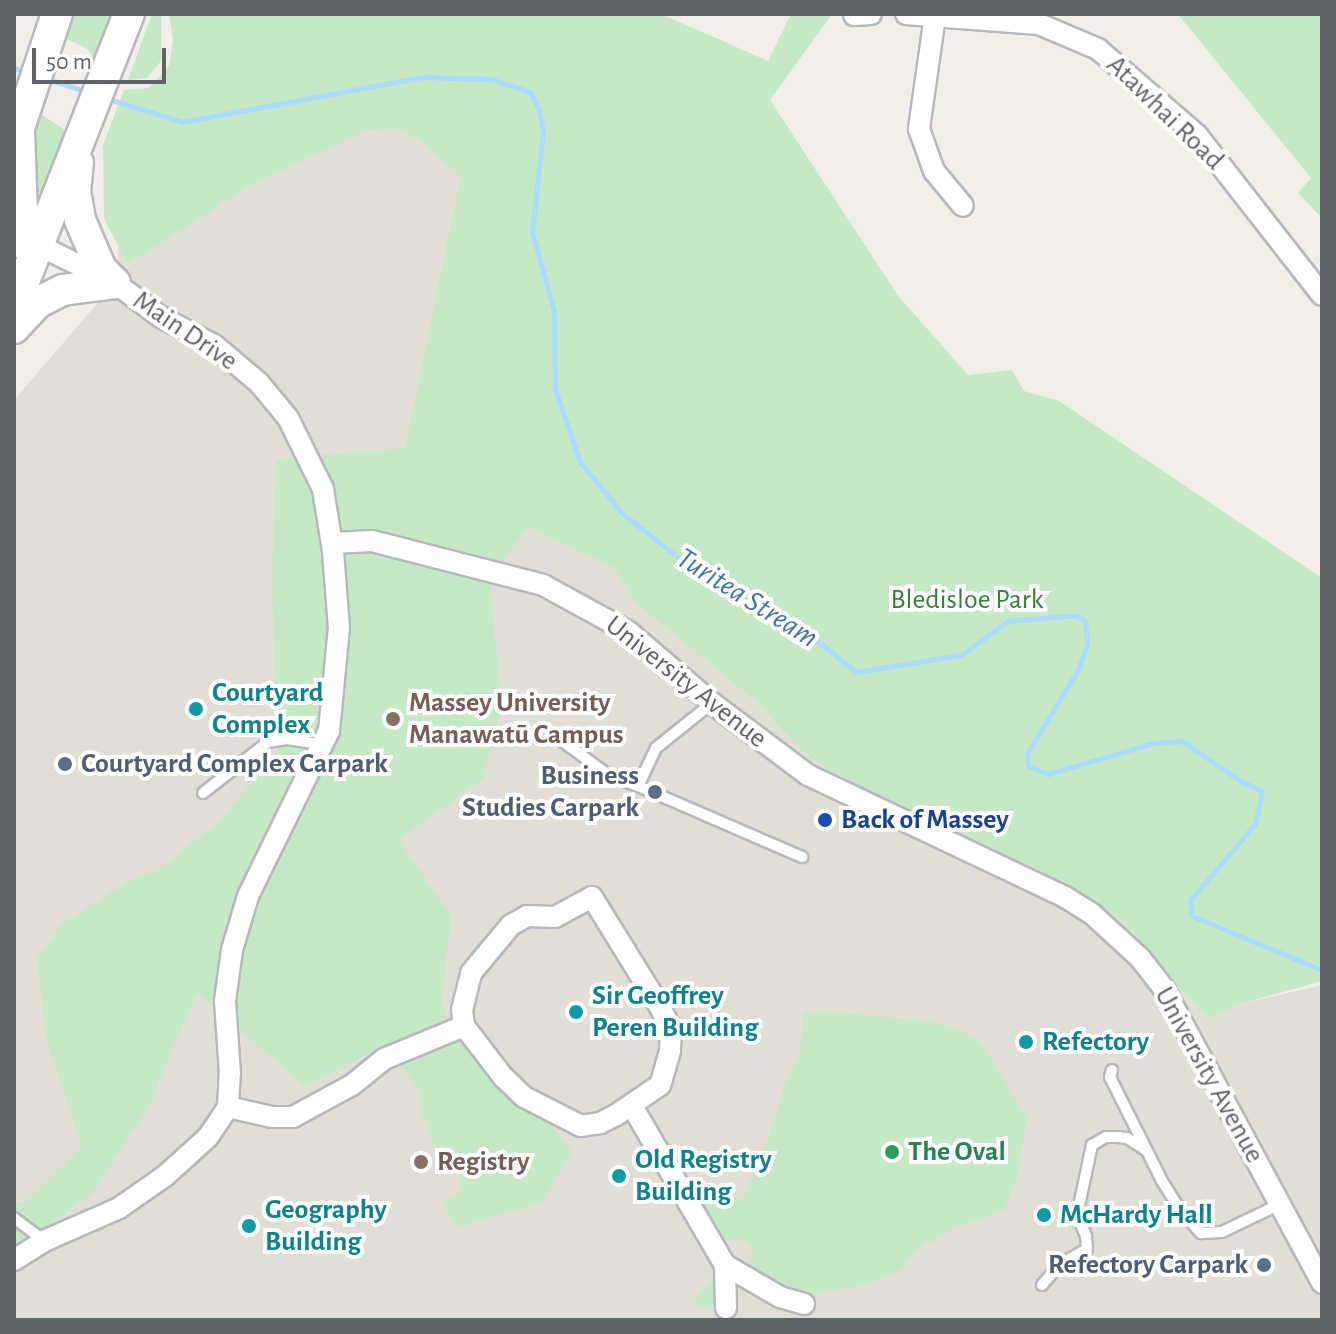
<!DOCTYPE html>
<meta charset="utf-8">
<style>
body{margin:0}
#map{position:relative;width:1336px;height:1334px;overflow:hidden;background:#f1efe8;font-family:"Alegreya Sans",sans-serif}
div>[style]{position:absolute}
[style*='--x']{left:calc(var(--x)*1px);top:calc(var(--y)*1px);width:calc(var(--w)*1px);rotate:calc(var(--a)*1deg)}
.education>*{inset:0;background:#e1ded6}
.green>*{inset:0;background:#c5e8c5}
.stream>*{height:5px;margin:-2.5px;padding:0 2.5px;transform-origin:2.5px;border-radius:2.5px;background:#aadaff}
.roads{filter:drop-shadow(2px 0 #b5b8bc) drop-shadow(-2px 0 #b5b8bc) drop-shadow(0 2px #b5b8bc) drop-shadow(0 -2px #b5b8bc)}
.service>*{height:10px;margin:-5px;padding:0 5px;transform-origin:5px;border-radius:5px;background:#fff}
.minor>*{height:20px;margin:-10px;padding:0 10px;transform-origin:10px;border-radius:10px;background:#fff}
.secondary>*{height:30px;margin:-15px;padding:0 15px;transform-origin:15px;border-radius:15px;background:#fff}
.dots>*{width:22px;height:22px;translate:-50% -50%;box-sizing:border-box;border:4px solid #fff;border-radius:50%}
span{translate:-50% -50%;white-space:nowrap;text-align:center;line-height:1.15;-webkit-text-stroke:8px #fff;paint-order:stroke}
.street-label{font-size:28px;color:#5f6368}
.park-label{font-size:28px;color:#348238}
.culture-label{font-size:28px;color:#0d838f;font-weight:700}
.left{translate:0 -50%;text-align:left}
.education-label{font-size:28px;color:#785e54;font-weight:700}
.service-label{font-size:28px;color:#4e5e75;font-weight:700}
.right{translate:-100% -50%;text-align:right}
.transit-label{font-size:28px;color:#164399;font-weight:700}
.leisure-label{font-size:28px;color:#27864d;font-weight:700}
.water-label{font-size:30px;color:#4174aa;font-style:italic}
.frame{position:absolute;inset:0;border:16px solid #5f6368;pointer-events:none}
.scale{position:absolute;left:32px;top:48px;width:134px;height:36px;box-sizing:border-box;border:4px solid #5f6368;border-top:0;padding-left:10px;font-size:24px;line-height:28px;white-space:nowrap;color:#5f6368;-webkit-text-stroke:6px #fff;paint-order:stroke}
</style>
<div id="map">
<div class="education">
<div style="clip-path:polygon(395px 128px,499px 182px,528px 527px,614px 568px,635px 603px,753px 699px,803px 752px,846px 783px,1060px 880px,1126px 923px,1174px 983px,1209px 1019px,1240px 1004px,1322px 985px,1322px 1320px,14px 1320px,14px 400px,115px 283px,128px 140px,259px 140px)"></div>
</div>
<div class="green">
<div style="clip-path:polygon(68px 14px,110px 14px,96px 60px,91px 58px,92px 54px,87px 49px,61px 36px)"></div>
<div style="clip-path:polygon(152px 14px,161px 14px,161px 61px,147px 78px,128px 80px)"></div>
<div style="clip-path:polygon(169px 14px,661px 14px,768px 61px,791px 14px,832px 14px,770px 100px,899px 297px,968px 375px,1012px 370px,1024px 391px,1059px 401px,1322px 578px,1322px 981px,1240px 1004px,1209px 1019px,1174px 983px,1126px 923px,1060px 880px,846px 783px,803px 752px,753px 699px,635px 603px,614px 568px,528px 527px,490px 578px,501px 708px,483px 779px,398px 840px,451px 915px,442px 1002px,454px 1038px,465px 1040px,506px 1093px,551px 1126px,572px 1151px,542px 1203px,456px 1227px,442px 1203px,463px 1190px,457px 1180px,462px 1176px,442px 1144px,437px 1147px,425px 1129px,428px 1126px,420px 1114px,424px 1111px,417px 1099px,422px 1095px,406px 1070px,366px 1054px,304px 1086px,197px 992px,148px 1107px,92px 1194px,14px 1251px,14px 1202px,26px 1202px,82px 1147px,46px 1040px,37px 957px,63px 923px,134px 878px,155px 872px,220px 821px,278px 750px,272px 584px,276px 460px,405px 448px,461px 176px,419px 141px,395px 128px,365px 131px,253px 184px,128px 264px,104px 219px,103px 145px,124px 90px,149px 88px,169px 66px,173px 41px)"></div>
<div style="clip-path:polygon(1178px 14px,1322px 14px,1322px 218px,1298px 193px,1311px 178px)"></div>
<div style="clip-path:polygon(36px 111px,68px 132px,33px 225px,27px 207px)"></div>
<div style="clip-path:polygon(804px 1010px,920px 1020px,957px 1028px,981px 1042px,1027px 1118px,1016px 1181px,1004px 1210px,952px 1229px,922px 1247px,901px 1270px,865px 1285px,804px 1295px,750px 1267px,753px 1247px,746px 1241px,724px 1239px,701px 1201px,741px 1201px,768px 1141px,783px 1089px,800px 1054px)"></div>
<div style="clip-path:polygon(717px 1270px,721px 1302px,710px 1309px,693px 1303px)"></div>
</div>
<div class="stream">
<div style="--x:14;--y:68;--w:14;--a:17"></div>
<div style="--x:48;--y:79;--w:42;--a:18"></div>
<div style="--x:109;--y:99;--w:77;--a:17.5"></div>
<div style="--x:182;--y:122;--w:244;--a:-10.6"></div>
<div style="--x:422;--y:77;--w:69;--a:1.7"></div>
<div style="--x:491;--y:79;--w:41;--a:18.4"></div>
<div style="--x:530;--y:92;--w:20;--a:63"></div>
<div style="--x:539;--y:110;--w:21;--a:79"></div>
<div style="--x:543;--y:131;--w:102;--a:96.2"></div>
<div style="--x:532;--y:232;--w:82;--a:74.4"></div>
<div style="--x:554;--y:311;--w:78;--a:89.3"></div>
<div style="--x:555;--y:389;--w:77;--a:71.1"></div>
<div style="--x:580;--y:462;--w:67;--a:50.4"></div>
<div style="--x:623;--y:514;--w:102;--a:38.2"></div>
<div style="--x:703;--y:577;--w:113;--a:27.5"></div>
<div style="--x:803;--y:629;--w:68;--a:39.1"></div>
<div style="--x:856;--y:672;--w:106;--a:-9.2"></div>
<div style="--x:961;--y:655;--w:58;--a:-35.9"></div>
<div style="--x:1008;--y:621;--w:58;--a:-4.9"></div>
<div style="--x:1066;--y:616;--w:11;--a:0"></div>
<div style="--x:1077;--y:616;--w:9;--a:32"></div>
<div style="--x:1085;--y:621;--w:24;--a:85"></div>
<div style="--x:1087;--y:645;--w:27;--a:110"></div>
<div style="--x:1078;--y:670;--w:98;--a:121.3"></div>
<div style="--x:1027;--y:754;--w:12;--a:85"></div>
<div style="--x:1028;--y:766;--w:22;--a:22"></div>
<div style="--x:1048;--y:774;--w:109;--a:-16.4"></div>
<div style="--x:1153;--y:743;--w:29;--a:-4"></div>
<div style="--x:1182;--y:741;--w:69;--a:34.4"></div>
<div style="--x:1239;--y:780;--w:25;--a:26"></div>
<div style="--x:1262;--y:791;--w:34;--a:102"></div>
<div style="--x:1255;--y:824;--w:100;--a:130.5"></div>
<div style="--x:1190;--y:900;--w:16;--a:83"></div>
<div style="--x:1192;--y:916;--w:141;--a:22.6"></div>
</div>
<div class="roads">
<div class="service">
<div style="--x:554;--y:735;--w:67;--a:36.5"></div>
<div style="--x:608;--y:775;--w:32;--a:20"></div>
<div style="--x:638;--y:786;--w:42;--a:-64.7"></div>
<div style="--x:656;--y:748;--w:72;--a:-38.8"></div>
<div style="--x:638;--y:786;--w:179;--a:23.4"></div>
<div style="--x:203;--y:793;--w:83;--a:-38.1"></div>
<div style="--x:268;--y:742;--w:19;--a:-9"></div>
<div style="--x:287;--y:739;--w:36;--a:9"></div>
<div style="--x:1112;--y:1070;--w:7;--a:106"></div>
<div style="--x:1110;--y:1077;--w:116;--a:63.4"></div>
<div style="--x:1162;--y:1181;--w:36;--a:58"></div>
<div style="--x:1181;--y:1211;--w:30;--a:48"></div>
<div style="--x:1201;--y:1233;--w:21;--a:-3"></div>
<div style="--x:1222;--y:1232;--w:64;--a:-25.8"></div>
<div style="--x:14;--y:1218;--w:38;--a:37"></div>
<div style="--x:1042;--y:1285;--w:26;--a:-50"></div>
<div style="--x:1059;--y:1265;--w:32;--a:-30"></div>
<div style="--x:1087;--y:1249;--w:13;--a:-94"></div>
<div style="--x:1086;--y:1236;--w:23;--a:-113"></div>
<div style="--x:1077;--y:1215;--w:72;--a:-77.9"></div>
<div style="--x:1092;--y:1145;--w:16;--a:-30"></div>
<div style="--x:1106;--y:1137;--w:12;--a:0"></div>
<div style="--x:1118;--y:1137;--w:9;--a:6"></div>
<div style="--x:1127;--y:1138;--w:22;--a:32"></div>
</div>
<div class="minor">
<div style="--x:906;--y:14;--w:133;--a:4.3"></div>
<div style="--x:1039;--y:24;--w:64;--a:23"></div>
<div style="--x:1098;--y:49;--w:131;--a:41"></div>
<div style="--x:1197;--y:135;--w:203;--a:52"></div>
<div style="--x:854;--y:15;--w:17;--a:-3"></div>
<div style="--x:935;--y:16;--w:114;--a:98.1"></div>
<div style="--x:919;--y:129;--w:45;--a:70.3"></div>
<div style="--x:934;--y:171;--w:45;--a:50.4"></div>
<div style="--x:332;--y:543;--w:40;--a:-2.9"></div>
<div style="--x:372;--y:541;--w:177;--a:14.4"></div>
<div style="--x:543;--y:585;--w:98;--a:28.7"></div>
<div style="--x:629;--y:632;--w:109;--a:40.5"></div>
<div style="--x:712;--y:703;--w:120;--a:36.9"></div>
<div style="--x:808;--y:775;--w:284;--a:25.4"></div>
<div style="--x:1065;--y:897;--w:32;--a:32"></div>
<div style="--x:1092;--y:914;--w:65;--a:42.5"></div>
<div style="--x:1140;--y:958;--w:39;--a:52"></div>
<div style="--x:1164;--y:989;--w:334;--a:61.7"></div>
<div style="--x:592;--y:897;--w:129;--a:58.3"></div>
<div style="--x:660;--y:1007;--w:25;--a:64"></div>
<div style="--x:671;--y:1030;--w:21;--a:93"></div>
<div style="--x:670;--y:1051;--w:35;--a:106"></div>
<div style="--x:660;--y:1085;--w:53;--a:145.7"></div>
<div style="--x:616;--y:1115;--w:18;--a:153"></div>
<div style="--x:600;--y:1123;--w:19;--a:171"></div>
<div style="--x:581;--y:1126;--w:64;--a:-153"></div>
<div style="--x:524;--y:1097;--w:28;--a:-136"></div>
<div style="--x:504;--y:1078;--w:66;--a:-127.6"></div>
<div style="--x:464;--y:1026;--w:16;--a:-97"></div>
<div style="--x:462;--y:1010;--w:38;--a:-76"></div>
<div style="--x:471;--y:973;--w:62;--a:-50.2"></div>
<div style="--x:511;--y:925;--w:18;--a:-29"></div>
<div style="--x:527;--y:916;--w:28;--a:2"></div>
<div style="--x:555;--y:917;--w:42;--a:-28.4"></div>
<div style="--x:632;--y:1106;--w:184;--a:59.7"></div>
<div style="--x:725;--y:1265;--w:43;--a:88.7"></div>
<div style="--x:228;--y:1107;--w:45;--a:12.8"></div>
<div style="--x:272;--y:1117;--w:21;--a:0"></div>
<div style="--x:293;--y:1117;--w:67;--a:-28.5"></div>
<div style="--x:352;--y:1085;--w:41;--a:-39.1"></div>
<div style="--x:384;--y:1059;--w:87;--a:-22.4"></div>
<div style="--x:14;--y:1260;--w:36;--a:-32"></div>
<div style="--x:44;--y:1241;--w:82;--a:-23.7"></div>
<div style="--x:119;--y:1208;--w:56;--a:-34.8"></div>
<div style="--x:165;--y:1176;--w:58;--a:-42.2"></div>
<div style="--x:208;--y:1137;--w:36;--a:-56"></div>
<div style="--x:228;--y:1107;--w:33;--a:-87"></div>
<div style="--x:230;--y:1074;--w:73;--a:-93.9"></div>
<div style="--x:225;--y:1001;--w:51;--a:-82.2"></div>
<div style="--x:232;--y:950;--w:56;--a:-73.5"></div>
<div style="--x:248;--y:896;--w:184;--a:-63.9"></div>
<div style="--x:329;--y:731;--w:103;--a:-84.5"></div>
<div style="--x:339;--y:628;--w:77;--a:-94.5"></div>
<div style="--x:333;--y:551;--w:63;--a:-99.2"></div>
<div style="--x:323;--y:489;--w:79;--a:-116.2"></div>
<div style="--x:288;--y:418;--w:45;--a:-129.6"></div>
<div style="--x:259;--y:383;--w:59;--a:-139.8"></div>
<div style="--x:214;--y:345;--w:60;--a:-152.2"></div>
<div style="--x:161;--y:317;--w:57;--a:-143.5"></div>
<div style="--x:115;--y:283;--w:88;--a:-153.7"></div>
<div style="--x:725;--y:1265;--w:64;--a:30.2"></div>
<div style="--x:780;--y:1297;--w:25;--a:16"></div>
</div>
<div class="secondary">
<div style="--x:19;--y:131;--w:81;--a:87.9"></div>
<div style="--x:22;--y:212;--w:35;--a:66"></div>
<div style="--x:36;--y:244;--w:10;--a:174"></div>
<div style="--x:14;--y:143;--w:136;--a:-71.6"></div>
<div style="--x:78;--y:163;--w:28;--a:96"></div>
<div style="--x:75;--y:191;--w:29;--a:80"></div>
<div style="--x:80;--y:220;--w:53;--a:66.8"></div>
<div style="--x:101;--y:269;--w:20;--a:45"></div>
<div style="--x:14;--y:307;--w:315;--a:-68.6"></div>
<div style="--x:14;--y:328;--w:34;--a:-47"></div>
<div style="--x:37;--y:303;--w:29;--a:-27"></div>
<div style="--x:63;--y:290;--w:52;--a:-7.7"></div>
</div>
</div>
<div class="dots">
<div style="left:196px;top:709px;background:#0f9aa8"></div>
<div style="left:393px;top:719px;background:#8d6e63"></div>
<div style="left:65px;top:764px;background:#5c6f8a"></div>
<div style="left:655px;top:792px;background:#5c6f8a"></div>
<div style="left:825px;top:820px;background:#1a4fb4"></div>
<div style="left:576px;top:1012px;background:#0f9aa8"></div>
<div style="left:1026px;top:1042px;background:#0f9aa8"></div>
<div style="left:892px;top:1152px;background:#2e9e5b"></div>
<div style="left:421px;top:1162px;background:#8d6e63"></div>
<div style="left:619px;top:1176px;background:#0f9aa8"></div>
<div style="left:1044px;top:1215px;background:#0f9aa8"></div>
<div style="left:249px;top:1226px;background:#0f9aa8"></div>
<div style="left:1264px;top:1265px;background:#5c6f8a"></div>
</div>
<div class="street-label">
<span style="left:1165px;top:113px;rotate:44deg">Atawhai Road</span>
<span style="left:185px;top:331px;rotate:34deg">Main Drive</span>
<span style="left:686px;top:682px;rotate:38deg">University Avenue</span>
<span style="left:1209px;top:1075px;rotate:61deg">University Avenue</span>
</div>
<div class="park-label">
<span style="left:967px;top:600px">Bledisloe Park</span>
</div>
<div class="culture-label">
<span class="left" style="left:212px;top:709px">Courtyard<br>Complex</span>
<span class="left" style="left:592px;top:1012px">Sir Geoffrey<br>Peren Building</span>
<span class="left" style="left:1042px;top:1042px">Refectory</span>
<span class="left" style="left:635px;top:1176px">Old Registry<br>Building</span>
<span class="left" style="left:265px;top:1226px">Geography<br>Building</span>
<span class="left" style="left:1060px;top:1215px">McHardy Hall</span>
</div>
<div class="education-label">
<span class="left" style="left:409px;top:719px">Massey University<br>Manawatū Campus</span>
<span class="left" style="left:437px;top:1162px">Registry</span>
</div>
<div class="service-label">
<span class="left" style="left:81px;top:764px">Courtyard Complex Carpark</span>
<span class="right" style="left:639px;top:792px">Business<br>Studies Carpark</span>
<span class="right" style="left:1248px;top:1265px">Refectory Carpark</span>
</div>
<div class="transit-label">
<span class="left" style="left:841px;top:820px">Back of Massey</span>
</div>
<div class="leisure-label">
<span class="left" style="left:908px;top:1152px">The Oval</span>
</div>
<div class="water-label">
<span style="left:747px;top:598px;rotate:32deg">Turitea Stream</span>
</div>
<div class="frame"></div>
<div class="scale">50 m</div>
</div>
